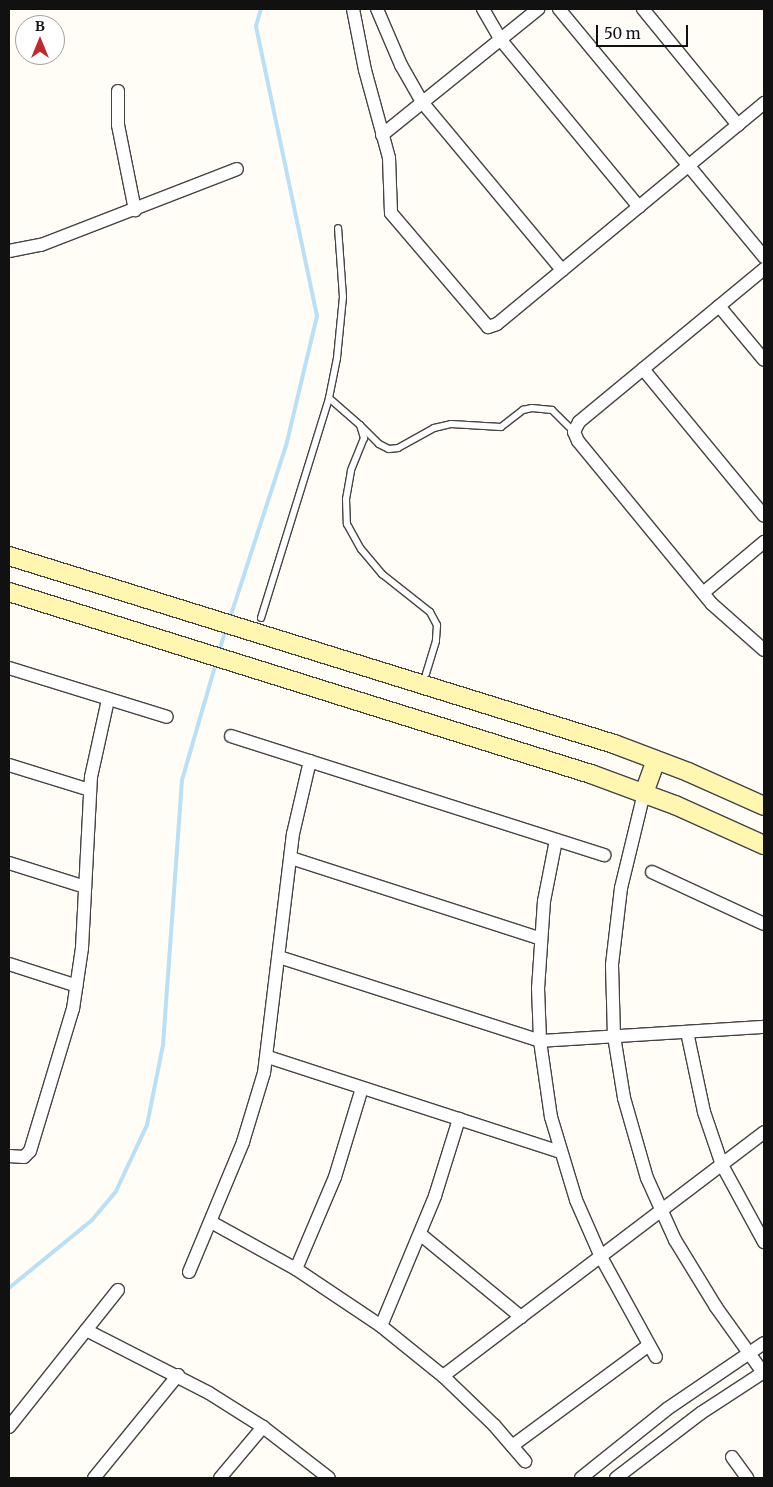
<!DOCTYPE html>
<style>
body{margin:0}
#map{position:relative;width:773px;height:1487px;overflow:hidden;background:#fffdf5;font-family:Merriweather,serif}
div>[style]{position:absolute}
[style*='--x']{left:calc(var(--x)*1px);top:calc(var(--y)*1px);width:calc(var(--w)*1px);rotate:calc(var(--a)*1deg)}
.stream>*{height:4px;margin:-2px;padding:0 2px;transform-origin:2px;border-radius:2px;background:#b9e0f7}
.roads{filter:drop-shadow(1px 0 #444) drop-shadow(-1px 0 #444) drop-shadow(0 1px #444) drop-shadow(0 -1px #444)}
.lane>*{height:6px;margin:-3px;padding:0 3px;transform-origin:3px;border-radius:3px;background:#fff}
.street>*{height:12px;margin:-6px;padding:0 6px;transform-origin:6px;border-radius:6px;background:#fff}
.secondary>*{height:18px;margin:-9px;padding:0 9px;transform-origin:9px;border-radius:9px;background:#fff6b0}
span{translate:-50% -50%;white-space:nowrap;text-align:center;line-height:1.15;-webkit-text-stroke:5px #fff;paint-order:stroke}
.frame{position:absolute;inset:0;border:10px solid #111;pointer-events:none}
.north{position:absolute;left:15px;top:15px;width:50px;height:50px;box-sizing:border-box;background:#fff;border:1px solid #a0a0a0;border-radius:50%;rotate:0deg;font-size:14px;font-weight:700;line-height:20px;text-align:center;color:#111}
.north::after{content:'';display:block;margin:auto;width:18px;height:22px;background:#c4262e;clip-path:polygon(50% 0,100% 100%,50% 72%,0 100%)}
.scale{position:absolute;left:596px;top:25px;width:92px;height:22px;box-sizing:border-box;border:2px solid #111;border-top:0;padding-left:6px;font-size:15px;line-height:18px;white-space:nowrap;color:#111;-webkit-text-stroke:4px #fff;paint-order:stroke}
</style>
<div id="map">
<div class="stream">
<div style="--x:229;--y:621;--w:184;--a:-72"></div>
<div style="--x:286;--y:446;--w:134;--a:-76.6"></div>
<div style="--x:317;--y:316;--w:296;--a:-101.9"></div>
<div style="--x:256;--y:26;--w:18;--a:-74"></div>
<div style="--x:218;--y:654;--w:25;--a:-72"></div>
<div style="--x:9;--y:1288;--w:107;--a:-39.3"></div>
<div style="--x:92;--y:1220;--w:38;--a:-50"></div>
<div style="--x:116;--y:1191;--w:73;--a:-64.8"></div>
<div style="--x:147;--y:1125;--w:82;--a:-78.7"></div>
<div style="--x:163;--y:1045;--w:266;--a:-85.9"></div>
<div style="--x:182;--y:780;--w:122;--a:-73.8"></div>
</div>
<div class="roads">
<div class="lane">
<div style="--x:329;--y:398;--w:41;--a:41.1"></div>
<div style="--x:360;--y:425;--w:14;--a:73"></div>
<div style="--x:364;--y:438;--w:35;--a:112"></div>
<div style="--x:351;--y:471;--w:28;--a:100"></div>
<div style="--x:346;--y:499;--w:25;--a:88"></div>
<div style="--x:347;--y:524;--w:29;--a:61"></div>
<div style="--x:361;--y:549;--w:33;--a:50"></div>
<div style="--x:382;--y:574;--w:61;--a:38.4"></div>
<div style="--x:430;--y:612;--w:15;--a:62"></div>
<div style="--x:437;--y:625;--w:16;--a:94"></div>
<div style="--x:436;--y:641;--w:34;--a:107"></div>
<div style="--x:361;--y:426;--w:25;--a:45"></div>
<div style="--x:379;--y:444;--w:11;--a:27"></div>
<div style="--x:389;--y:449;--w:9;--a:-6"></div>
<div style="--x:398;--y:448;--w:41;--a:-29.1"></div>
<div style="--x:434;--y:428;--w:17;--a:-13"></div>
<div style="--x:451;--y:424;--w:50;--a:3.4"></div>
<div style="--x:501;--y:427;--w:28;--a:-38"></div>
<div style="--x:523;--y:410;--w:9;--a:-13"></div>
<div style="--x:532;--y:408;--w:20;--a:6"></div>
<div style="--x:552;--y:410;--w:24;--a:45"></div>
<div style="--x:261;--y:618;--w:230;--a:-72.8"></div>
<div style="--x:329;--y:398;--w:41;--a:-78.7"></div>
<div style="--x:337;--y:358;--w:61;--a:-84.4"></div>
<div style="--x:343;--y:297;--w:69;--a:-94.1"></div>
</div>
<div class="street">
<div style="--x:353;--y:9;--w:62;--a:78.9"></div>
<div style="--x:365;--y:70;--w:91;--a:74.7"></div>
<div style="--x:389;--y:158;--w:55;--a:87.9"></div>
<div style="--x:391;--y:213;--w:150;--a:49.6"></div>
<div style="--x:488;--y:327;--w:9;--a:-18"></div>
<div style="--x:497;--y:324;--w:347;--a:-39.6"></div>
<div style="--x:377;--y:9;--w:61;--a:66.8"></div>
<div style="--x:401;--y:65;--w:43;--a:60.4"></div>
<div style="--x:422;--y:102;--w:219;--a:50.2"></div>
<div style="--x:483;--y:9;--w:34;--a:60"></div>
<div style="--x:500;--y:39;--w:218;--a:50.4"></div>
<div style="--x:559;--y:9;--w:322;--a:50.4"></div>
<div style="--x:643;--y:9;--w:150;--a:50.7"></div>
<div style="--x:118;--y:91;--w:34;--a:90"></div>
<div style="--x:118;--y:125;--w:87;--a:78.7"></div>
<div style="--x:382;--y:135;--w:201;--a:-38.9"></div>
<div style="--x:9;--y:251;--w:33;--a:-11"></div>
<div style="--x:41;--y:245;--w:210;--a:-21.2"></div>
<div style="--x:764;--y:269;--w:240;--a:140.4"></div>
<div style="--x:579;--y:422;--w:11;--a:117"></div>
<div style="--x:574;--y:432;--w:10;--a:66"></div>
<div style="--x:578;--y:441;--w:211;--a:50.6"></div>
<div style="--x:712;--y:604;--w:69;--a:41.5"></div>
<div style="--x:719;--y:306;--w:70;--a:50.2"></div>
<div style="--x:643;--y:369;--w:190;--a:50.5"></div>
<div style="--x:703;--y:593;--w:80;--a:-39.9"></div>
<div style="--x:9;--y:668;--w:165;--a:17.2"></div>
<div style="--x:231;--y:736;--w:392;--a:17.7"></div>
<div style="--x:9;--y:765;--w:85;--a:17.2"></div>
<div style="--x:644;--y:793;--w:98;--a:103.6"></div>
<div style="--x:621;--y:888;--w:78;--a:96.7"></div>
<div style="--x:612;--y:965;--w:71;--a:88.4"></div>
<div style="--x:614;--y:1036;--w:63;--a:80.8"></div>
<div style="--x:624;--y:1098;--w:83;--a:74"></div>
<div style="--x:647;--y:1178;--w:68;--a:65.7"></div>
<div style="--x:675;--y:1240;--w:79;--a:58.5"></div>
<div style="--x:716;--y:1307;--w:82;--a:54.4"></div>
<div style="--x:556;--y:840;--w:62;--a:101.1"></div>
<div style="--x:544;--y:901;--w:87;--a:93.9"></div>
<div style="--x:538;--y:988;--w:53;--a:87.8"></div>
<div style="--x:540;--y:1041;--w:77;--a:81.8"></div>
<div style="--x:551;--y:1117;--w:87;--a:73.2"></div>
<div style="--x:576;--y:1200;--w:62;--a:66.3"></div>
<div style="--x:601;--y:1257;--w:114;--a:61.2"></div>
<div style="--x:291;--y:858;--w:261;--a:17.9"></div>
<div style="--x:9;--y:863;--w:80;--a:17.5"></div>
<div style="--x:652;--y:872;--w:123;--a:24.9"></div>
<div style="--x:279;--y:957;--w:274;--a:17.8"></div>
<div style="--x:540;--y:1041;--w:224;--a:-3.6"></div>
<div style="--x:9;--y:964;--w:71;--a:17.9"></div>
<div style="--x:687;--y:1032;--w:82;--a:78"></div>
<div style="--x:704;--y:1112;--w:56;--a:71.2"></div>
<div style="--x:722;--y:1165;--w:88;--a:61.4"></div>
<div style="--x:268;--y:1057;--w:307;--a:18"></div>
<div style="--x:9;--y:1156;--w:15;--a:4"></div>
<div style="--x:24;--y:1157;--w:8;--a:-45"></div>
<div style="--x:30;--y:1151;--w:148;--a:-73.2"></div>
<div style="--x:73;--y:1009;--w:62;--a:-81.6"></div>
<div style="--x:82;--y:948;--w:171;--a:-87"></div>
<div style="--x:91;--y:777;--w:79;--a:-77.6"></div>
<div style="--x:211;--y:1222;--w:97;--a:28.9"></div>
<div style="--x:296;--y:1269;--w:102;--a:33.8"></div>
<div style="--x:381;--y:1326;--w:80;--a:38.9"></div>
<div style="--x:443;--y:1376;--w:71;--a:43.9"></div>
<div style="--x:494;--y:1425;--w:48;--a:49.3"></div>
<div style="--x:420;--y:1234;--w:131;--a:39.4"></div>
<div style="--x:296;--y:1269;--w:100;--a:-67"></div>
<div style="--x:335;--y:1177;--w:93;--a:-73.1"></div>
<div style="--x:189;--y:1272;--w:141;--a:-67.4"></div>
<div style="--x:243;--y:1142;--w:72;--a:-73.1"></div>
<div style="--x:264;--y:1073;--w:241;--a:-83.1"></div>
<div style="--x:293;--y:834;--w:75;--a:-76.9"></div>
<div style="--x:381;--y:1326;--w:141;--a:-67.4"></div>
<div style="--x:435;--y:1196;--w:81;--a:-72.7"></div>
<div style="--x:86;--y:1330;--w:138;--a:27.1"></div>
<div style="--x:209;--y:1393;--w:64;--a:32.2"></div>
<div style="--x:263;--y:1427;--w:83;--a:37.7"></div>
<div style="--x:443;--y:1376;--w:403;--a:-37.2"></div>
<div style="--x:9;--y:1427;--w:175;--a:-51.5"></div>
<div style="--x:512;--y:1446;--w:170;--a:-36.4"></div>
<div style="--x:732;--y:1457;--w:26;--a:54"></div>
<div style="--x:94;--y:1478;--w:133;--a:-50.8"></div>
<div style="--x:220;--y:1478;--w:67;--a:-49.9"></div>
<div style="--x:581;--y:1478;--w:110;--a:-38.7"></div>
<div style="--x:667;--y:1409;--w:117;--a:-34.2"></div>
<div style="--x:616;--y:1478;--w:107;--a:-37.4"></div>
<div style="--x:701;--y:1413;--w:75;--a:-33.1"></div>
</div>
<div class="secondary">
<div style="--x:9;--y:556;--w:634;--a:17.26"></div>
<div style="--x:614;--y:744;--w:79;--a:20.7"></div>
<div style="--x:688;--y:772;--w:83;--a:24.1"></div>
<div style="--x:9;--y:592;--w:610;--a:17.37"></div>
<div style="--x:591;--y:774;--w:90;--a:20.3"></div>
<div style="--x:675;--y:805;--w:98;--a:24.2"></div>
<div style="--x:644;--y:793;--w:35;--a:-70"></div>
</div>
</div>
<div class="frame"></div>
<div class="north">B</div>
<div class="scale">50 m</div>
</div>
